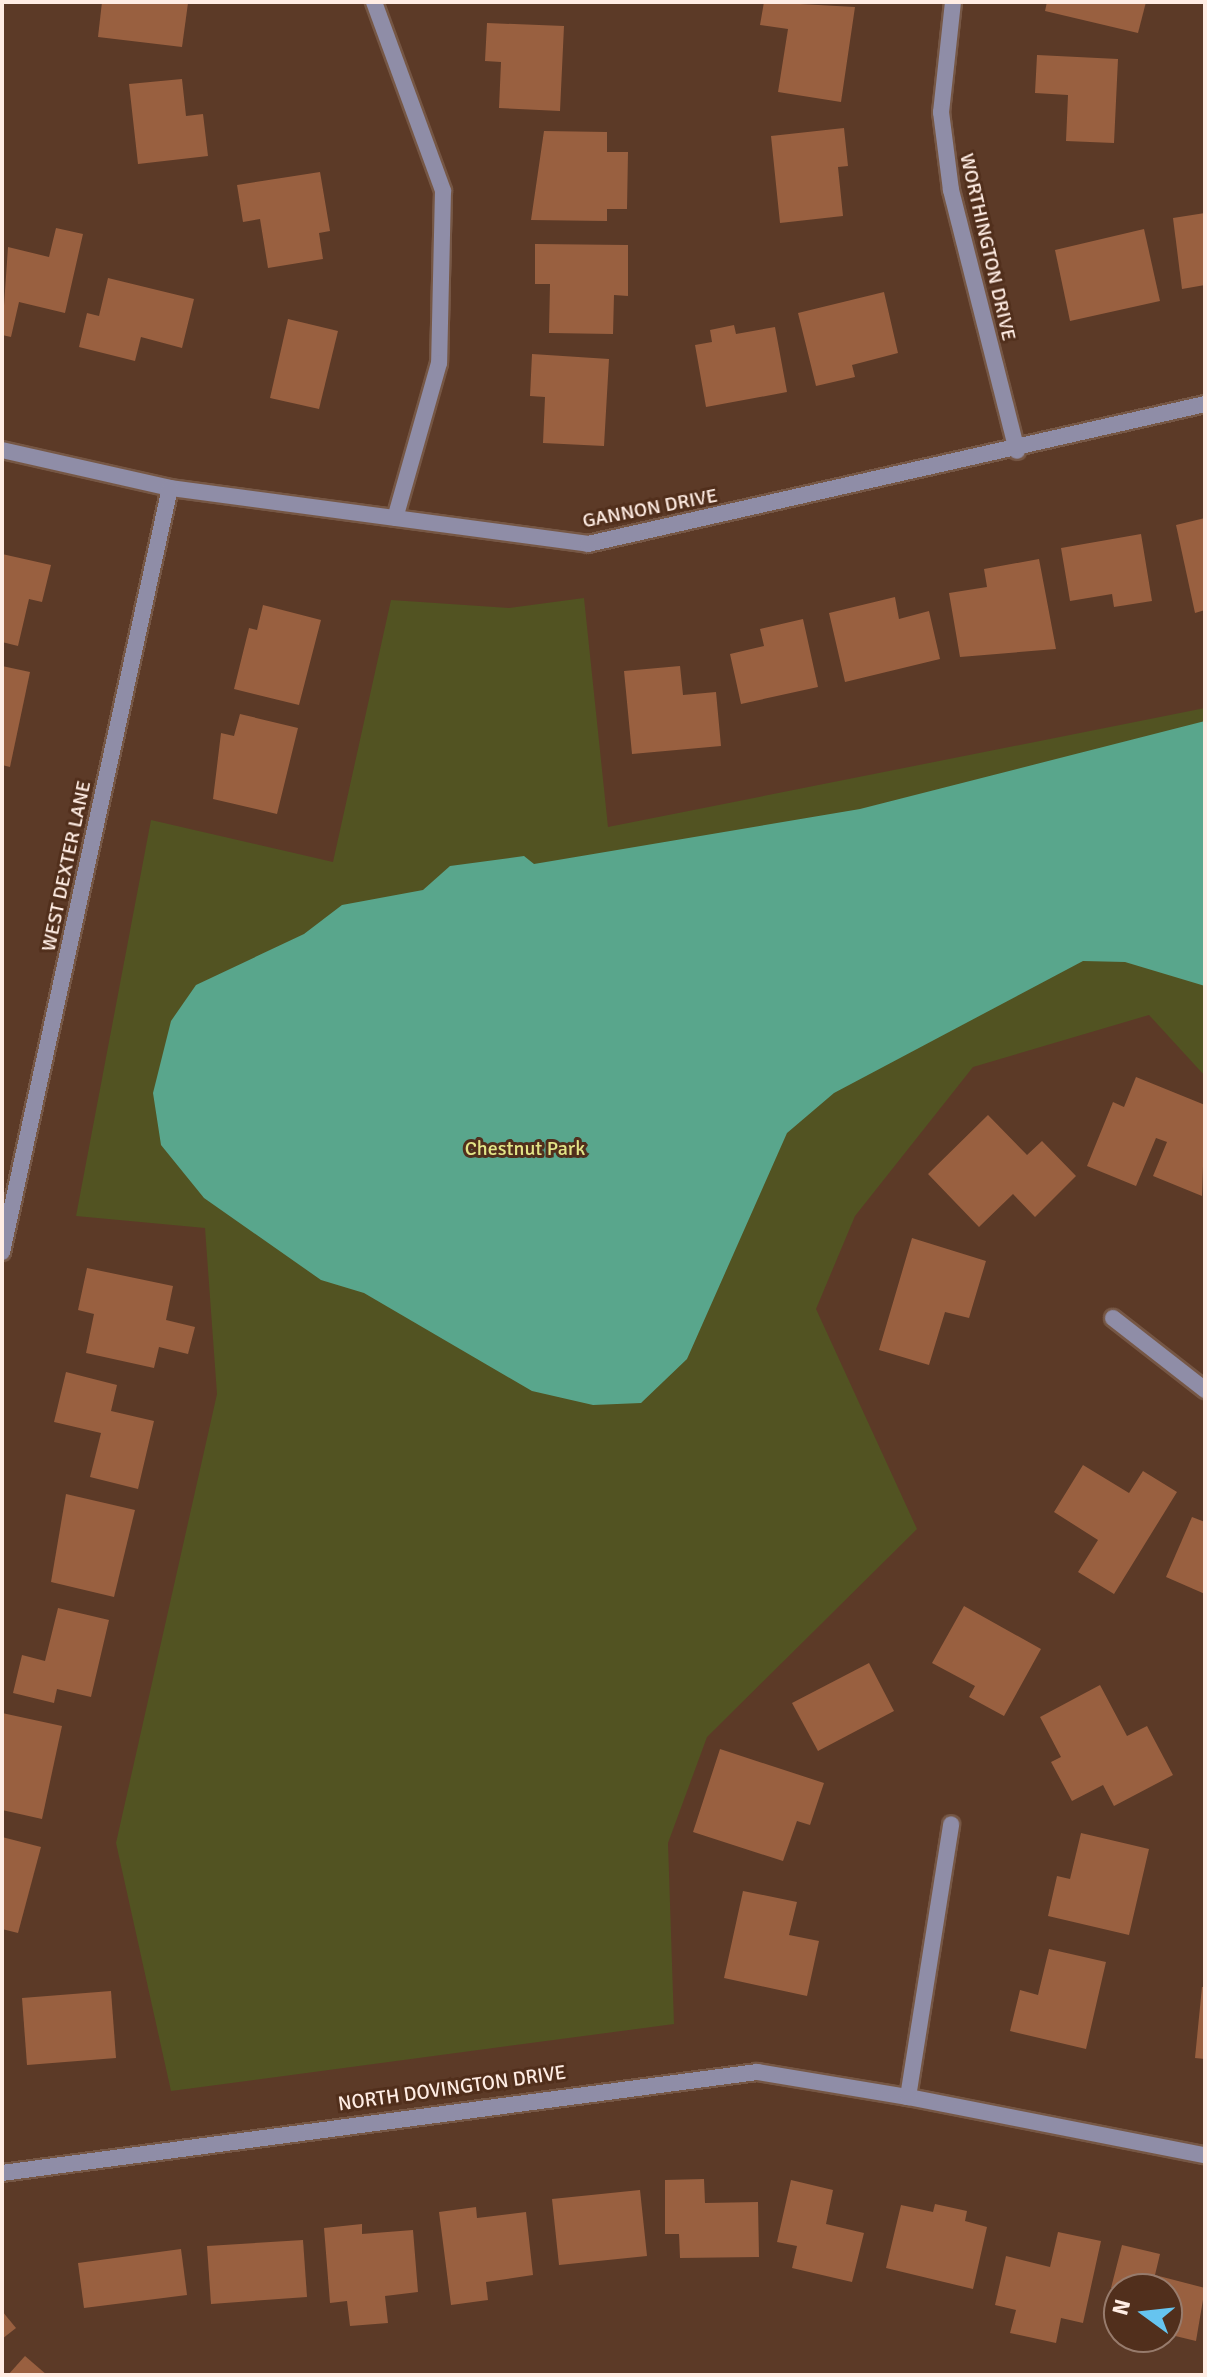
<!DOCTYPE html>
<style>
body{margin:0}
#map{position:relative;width:1207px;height:2377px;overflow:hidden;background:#5c3a27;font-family:Signika,sans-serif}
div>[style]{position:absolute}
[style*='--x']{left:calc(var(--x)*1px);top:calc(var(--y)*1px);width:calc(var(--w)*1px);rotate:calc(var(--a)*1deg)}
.green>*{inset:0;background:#525322}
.water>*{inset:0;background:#59a68c}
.building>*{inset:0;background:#996040}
.roads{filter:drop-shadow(2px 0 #765745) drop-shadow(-2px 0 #765745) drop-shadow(0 2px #765745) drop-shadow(0 -2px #765745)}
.street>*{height:16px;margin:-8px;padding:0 8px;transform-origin:8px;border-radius:8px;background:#8f8da7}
span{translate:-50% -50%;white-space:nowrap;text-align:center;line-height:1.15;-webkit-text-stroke:6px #512f1c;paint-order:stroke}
.street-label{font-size:20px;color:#ffede4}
.park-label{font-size:20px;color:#e3e587}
.frame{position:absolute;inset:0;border:4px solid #ffede4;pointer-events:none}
.north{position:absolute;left:1103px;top:2273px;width:80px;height:80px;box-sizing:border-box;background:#512f1c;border:2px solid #977b6c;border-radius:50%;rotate:285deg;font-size:22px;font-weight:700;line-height:32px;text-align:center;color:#ffede4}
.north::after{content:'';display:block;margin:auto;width:28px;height:36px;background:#66c4ef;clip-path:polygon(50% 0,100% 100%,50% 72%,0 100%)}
</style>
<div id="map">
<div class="green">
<div style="clip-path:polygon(584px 598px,608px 827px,1205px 708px,1205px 1076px,1149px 1015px,973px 1067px,855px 1216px,816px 1309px,917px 1529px,707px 1737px,668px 1843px,674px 2024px,171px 2091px,116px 1843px,217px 1394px,205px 1228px,76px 1216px,151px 820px,333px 862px,391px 600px,509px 608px)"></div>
</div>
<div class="water">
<div style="clip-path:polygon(1205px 721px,1205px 986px,1125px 962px,1083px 961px,834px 1093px,787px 1133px,687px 1359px,641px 1403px,593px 1405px,532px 1391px,364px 1293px,321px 1280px,204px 1198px,161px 1145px,153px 1093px,171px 1021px,196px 985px,304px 934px,342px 905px,423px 890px,450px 866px,524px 856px,534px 864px,860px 809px)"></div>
</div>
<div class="building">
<div style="clip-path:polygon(102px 2px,188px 3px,182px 47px,98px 37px)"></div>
<div style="clip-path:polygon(764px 2px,855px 7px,841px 102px,778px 92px,788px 29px,760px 25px)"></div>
<div style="clip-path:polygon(1047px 2px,1146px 2px,1138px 33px,1045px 11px)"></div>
<div style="clip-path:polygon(487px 23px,564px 26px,560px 111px,499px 108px,501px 62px,485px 61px)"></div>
<div style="clip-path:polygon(1037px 55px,1118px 59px,1114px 143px,1066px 141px,1068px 95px,1035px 93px)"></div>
<div style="clip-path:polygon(182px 79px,186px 116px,203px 114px,208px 156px,138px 164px,129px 84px)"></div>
<div style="clip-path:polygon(844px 128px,848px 166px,838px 167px,843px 216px,780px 223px,771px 136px)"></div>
<div style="clip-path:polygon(544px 131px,607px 132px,607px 152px,628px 152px,627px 209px,607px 209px,607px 221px,531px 220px)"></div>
<div style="clip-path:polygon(320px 172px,330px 231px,319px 233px,323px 259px,268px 268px,260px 219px,243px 222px,237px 185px)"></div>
<div style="clip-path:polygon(1205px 213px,1205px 285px,1182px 289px,1173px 218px)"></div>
<div style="clip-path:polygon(56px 228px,83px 234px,65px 313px,19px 302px,11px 337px,2px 335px,8px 247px,49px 257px)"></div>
<div style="clip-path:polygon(1144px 229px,1160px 301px,1070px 321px,1055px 250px)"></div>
<div style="clip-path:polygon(535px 244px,628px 245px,628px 296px,614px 295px,613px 334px,549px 333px,550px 284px,535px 284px)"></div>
<div style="clip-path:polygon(108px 278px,194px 299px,182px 348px,141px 337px,135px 361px,79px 347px,87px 313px,99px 316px)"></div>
<div style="clip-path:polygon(884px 292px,898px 353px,852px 365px,855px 377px,816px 386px,798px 313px)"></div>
<div style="clip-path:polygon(288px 319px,338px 331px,319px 409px,270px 398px)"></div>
<div style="clip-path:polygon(734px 325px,736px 334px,775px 327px,787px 392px,706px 407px,695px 345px,712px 342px,710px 330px)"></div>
<div style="clip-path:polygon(532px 354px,609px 359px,604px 446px,543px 443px,545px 397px,530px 396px)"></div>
<div style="clip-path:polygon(1205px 518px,1205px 610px,1195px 613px,1176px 525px)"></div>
<div style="clip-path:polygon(1141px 534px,1152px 601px,1114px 607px,1112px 594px,1070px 601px,1061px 548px)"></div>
<div style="clip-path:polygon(2px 554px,51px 565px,42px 602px,29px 599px,18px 646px,2px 642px)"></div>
<div style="clip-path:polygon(1039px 559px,1056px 649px,960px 657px,949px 593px,987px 587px,984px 569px)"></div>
<div style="clip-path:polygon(895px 597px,899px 619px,929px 611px,940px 659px,845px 682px,829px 613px)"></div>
<div style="clip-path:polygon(263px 605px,321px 620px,299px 705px,234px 689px,249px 628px,257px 630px)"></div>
<div style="clip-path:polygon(803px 619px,818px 687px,741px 704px,730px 654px,764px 646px,760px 629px)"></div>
<div style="clip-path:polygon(2px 666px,30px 672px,10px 767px,2px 765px)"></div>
<div style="clip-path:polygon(680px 666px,683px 695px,716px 692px,721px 746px,632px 754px,624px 671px)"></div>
<div style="clip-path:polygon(240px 714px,298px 728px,277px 814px,213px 799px,221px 733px,234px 736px)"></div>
<div style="clip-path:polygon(1136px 1077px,1205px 1105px,1202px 1196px,1153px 1176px,1167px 1142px,1156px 1138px,1136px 1186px,1087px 1166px,1113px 1102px,1124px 1107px)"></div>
<div style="clip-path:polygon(988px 1115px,1027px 1155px,1042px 1141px,1076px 1176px,1035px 1217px,1013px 1194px,979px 1227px,928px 1174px)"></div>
<div style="clip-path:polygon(912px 1238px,986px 1261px,969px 1318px,945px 1312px,929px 1365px,879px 1350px)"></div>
<div style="clip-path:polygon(87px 1268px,173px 1286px,166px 1320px,195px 1327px,188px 1354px,159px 1347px,154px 1368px,86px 1353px,94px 1314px,78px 1310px)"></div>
<div style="clip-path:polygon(66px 1372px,117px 1385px,111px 1411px,154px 1421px,138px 1489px,90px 1477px,101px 1433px,54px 1422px)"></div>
<div style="clip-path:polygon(1083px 1465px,1129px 1493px,1143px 1471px,1177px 1492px,1114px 1594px,1078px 1572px,1098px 1540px,1054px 1512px)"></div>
<div style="clip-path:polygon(66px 1494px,135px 1510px,114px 1597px,51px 1582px)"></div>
<div style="clip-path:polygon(1192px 1517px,1205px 1522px,1205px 1594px,1166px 1577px)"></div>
<div style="clip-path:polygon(964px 1606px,1041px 1649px,1004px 1716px,969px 1697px,975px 1686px,932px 1663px)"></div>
<div style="clip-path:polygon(58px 1608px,109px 1620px,91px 1697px,57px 1689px,54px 1703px,13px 1693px,22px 1655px,45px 1661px)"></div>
<div style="clip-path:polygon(869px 1663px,894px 1711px,818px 1751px,792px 1703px)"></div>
<div style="clip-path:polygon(1100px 1685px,1127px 1736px,1147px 1726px,1173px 1775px,1114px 1806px,1103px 1785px,1072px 1801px,1051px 1762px,1061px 1757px,1040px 1717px)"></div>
<div style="clip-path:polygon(2px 1713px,62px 1726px,42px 1819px,2px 1810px)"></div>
<div style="clip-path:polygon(720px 1749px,824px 1783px,810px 1825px,797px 1821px,783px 1861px,693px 1832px)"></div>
<div style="clip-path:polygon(1081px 1833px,1149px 1849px,1129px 1935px,1048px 1916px,1057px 1876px,1070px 1879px)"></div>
<div style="clip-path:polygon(2px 1837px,41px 1847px,18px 1933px,2px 1929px)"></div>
<div style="clip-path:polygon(743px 1891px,797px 1902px,789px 1935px,819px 1941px,807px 1996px,724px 1978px)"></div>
<div style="clip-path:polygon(1049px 1949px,1106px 1962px,1086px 2049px,1010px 2031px,1020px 1990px,1038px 1995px)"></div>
<div style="clip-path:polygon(1202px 1987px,1205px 1987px,1205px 2059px,1195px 2058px)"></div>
<div style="clip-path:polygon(111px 1991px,116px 2058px,27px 2065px,22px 1998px)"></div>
<div style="clip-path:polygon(704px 2179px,705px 2203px,758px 2202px,759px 2257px,680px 2258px,679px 2234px,665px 2234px,665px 2180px)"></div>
<div style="clip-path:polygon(791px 2180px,833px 2190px,826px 2224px,864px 2233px,852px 2282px,792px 2268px,797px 2246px,777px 2242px)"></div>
<div style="clip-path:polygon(640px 2190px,647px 2256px,559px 2265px,552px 2199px)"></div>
<div style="clip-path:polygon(935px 2204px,967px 2211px,965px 2221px,987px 2227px,973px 2289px,886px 2268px,901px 2205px,933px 2212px)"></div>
<div style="clip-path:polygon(476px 2207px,477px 2218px,526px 2212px,533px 2275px,486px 2282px,488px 2300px,451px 2305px,439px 2212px)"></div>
<div style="clip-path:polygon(362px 2224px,362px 2234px,413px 2230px,418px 2292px,385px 2296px,388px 2323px,350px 2326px,347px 2301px,330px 2303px,324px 2228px)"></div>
<div style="clip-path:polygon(1058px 2232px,1101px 2241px,1083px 2323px,1061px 2318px,1056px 2343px,1010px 2333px,1016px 2310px,995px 2305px,1006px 2256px,1050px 2267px)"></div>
<div style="clip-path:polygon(303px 2240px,307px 2297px,211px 2304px,207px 2246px)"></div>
<div style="clip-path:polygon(1122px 2245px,1160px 2254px,1155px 2275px,1205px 2288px,1196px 2341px,1167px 2334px,1167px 2289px,1111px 2288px)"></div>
<div style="clip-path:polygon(181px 2249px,187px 2295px,84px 2308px,78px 2263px)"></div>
<div style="clip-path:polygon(2px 2311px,16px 2328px,2px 2339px)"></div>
<div style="clip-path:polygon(25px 2356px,47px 2375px,8px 2375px)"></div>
</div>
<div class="roads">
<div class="street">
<div style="--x:374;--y:2;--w:201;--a:69.9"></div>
<div style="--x:443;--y:191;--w:172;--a:91.3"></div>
<div style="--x:439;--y:363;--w:161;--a:105.8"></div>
<div style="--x:953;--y:2;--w:111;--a:96.2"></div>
<div style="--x:941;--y:112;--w:79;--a:82.7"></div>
<div style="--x:951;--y:190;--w:269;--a:75.8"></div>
<div style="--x:2;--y:450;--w:172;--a:12.7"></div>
<div style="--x:170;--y:488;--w:422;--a:7.6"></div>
<div style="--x:588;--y:544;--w:633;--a:-12.78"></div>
<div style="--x:2;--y:1252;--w:782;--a:-77.6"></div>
<div style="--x:1113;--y:1318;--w:117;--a:38"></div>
<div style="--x:908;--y:2097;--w:303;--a:11.1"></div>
<div style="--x:2;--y:2173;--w:762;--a:-7.62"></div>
<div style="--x:757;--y:2072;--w:153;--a:9.4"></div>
<div style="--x:908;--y:2097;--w:276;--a:-81"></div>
</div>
</div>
<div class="street-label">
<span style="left:988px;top:247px;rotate:77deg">WORTHINGTON DRIVE</span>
<span style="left:650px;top:508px;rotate:-11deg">GANNON DRIVE</span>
<span style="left:66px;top:866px;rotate:-78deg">WEST DEXTER LANE</span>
<span style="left:452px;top:2088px;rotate:-8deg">NORTH DOVINGTON DRIVE</span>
</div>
<div class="park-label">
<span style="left:525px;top:1148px">Chestnut Park</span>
</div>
<div class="frame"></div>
<div class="north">N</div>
</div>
